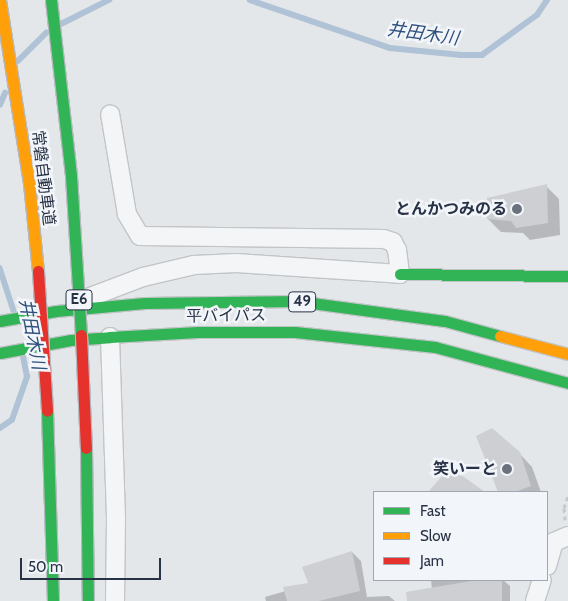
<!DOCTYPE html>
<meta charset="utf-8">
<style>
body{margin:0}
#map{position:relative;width:568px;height:601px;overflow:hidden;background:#e4e7ea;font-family:Cabin,"Noto Sans JP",sans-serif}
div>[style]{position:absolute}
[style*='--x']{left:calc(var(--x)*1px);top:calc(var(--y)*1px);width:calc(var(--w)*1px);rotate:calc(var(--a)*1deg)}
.shadow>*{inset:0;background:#0003}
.stream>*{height:5.5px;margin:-2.75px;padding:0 2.75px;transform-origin:2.75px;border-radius:2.75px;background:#b0c3d6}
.building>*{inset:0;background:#cdcfd2}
.path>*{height:3px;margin-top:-1.5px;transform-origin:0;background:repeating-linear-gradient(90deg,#c5c8cc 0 4px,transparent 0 8px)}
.roads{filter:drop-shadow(1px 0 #c2c5c8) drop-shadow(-1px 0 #c2c5c8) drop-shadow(0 1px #c2c5c8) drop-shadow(0 -1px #c2c5c8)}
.street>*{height:18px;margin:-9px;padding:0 9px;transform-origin:9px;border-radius:9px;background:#f3f5f6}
.fast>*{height:11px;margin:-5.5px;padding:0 5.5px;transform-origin:5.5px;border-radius:5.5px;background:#30b455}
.slow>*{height:11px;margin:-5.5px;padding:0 5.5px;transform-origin:5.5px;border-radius:5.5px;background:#ff9f0a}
.bridges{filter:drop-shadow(1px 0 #b6babf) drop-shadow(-1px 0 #b6babf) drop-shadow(0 1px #b6babf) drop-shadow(0 -1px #b6babf)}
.fast-bridge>*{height:11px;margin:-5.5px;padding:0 5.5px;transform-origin:5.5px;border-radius:5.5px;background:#30b455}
.slow-bridge>*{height:11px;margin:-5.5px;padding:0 5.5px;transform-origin:5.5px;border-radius:5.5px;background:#ff9f0a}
.jam-bridge>*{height:11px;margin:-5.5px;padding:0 5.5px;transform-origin:5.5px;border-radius:5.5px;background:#e5322d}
.dots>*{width:14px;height:14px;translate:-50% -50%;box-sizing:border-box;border:2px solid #f2f5f9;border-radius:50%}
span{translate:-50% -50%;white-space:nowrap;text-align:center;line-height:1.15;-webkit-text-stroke:5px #f2f5f9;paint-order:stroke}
.shield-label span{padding:1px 4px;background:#f2f5f9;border:1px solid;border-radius:4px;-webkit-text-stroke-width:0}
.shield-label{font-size:15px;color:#283245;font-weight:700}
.street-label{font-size:16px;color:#283245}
.poi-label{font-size:16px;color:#283245;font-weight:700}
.right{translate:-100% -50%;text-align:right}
.water-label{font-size:18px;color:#2f507d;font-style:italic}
.legend{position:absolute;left:373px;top:491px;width:175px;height:90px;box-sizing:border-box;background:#f2f5f9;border:1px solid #a1a7b1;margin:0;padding:6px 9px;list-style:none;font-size:15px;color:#283245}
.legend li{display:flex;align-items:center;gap:10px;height:25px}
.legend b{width:25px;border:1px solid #a1a7b1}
.scale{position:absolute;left:20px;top:558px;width:141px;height:22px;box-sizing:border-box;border:2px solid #283245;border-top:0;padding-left:6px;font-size:15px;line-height:18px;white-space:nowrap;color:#283245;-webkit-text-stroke:4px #f2f5f9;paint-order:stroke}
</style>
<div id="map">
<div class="shadow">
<div style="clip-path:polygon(546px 186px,559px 199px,560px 235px,530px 240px,523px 233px,501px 232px,488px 219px)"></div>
<div style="clip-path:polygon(477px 437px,519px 453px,532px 467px,541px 492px,499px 492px)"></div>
<div style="clip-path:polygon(352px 552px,361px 561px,367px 597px,389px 596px,395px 601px,266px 601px,265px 597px,310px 584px)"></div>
<div style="clip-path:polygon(431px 580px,503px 580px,510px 586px,510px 601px,427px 601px,432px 590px)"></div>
</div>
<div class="stream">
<div style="--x:250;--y:0;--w:148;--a:18.9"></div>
<div style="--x:390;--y:48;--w:71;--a:5.6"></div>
<div style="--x:461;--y:55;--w:21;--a:0"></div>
<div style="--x:482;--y:55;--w:68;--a:-36"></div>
<div style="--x:537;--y:15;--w:18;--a:-56"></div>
<div style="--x:61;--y:24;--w:54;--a:-26.6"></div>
<div style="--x:18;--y:61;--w:40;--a:-45"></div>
<div style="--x:0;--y:105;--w:13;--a:-67"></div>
<div style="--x:0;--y:268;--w:45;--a:72"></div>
<div style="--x:0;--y:428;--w:14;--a:-34"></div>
<div style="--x:12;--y:420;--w:46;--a:-70.8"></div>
<div style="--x:27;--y:377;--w:20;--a:-101"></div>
</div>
<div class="building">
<div style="clip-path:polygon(547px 184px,548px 223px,516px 228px,511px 221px,487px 219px,487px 198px)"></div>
<div style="clip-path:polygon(492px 428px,520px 452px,531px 486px,515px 492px,498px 492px,476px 436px)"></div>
<div style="clip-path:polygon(450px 467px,485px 492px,428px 492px)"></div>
<div style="clip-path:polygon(352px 551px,360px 591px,319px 601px,287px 601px,283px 587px,308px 583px,302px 567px)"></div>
<div style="clip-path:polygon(477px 580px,502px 580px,502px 601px,407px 601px,406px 592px)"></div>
</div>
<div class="path">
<div style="--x:565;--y:520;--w:12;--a:-95"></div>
<div style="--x:564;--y:508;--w:13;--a:-72"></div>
</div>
<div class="roads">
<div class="street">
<div style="--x:77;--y:302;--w:71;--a:-20.7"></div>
<div style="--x:143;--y:277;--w:52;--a:-13.2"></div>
<div style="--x:194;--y:265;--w:42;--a:-2.7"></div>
<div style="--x:236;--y:263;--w:164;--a:3.8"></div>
<div style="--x:400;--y:274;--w:24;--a:-97"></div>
<div style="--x:397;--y:250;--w:9;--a:-117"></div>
<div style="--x:393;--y:242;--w:9;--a:-162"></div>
<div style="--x:384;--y:239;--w:244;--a:-179.3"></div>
<div style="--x:140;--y:236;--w:26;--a:-121"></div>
<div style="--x:127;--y:214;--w:101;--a:-99.6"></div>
<div style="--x:110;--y:337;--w:182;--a:88.1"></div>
<div style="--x:116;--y:519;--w:82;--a:90.7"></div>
<div style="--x:547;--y:566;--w:25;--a:-74"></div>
<div style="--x:554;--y:542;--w:15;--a:-23"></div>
<div style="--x:535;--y:601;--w:22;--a:-72"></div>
</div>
<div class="fast">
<div style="--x:400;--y:274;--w:168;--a:0.7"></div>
<div style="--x:0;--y:321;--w:57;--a:-10.1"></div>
<div style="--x:56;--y:311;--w:89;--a:-5.1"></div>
<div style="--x:145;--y:303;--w:152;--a:-0.8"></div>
<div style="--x:297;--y:301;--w:149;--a:7.7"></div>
<div style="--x:445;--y:321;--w:57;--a:15.3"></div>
<div style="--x:0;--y:353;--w:72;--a:-10.4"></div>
<div style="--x:71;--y:340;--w:39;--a:-4"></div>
<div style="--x:110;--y:337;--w:88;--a:-3.3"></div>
<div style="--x:198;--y:332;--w:97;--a:0"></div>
<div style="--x:295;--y:332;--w:141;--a:6.1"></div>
<div style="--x:435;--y:347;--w:138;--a:15.1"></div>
</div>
<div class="slow">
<div style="--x:500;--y:336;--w:70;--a:14.8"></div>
</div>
</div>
<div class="bridges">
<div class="fast-bridge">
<div style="--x:51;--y:0;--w:177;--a:83.5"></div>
<div style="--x:71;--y:176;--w:159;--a:86.4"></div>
<div style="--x:47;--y:411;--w:190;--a:88.2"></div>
<div style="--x:86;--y:448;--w:153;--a:89.3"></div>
</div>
<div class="slow-bridge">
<div style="--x:0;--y:0;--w:185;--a:81"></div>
<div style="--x:29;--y:183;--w:88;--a:84.2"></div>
</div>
<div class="jam-bridge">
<div style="--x:38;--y:271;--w:140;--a:86.3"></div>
<div style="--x:81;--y:335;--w:113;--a:87.5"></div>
</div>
</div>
<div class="dots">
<div style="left:517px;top:209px;background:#6a717f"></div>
<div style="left:507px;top:469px;background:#6a717f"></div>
</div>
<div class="shield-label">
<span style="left:79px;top:300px">E6</span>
<span style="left:302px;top:302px">49</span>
</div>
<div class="street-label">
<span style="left:43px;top:178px;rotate:83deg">常磐自動車道</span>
<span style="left:226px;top:316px;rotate:-1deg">平バイパス</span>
</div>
<div class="poi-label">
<span class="right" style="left:507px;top:209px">とんかつみのる</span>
<span class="right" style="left:497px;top:469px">笑いーと</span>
</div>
<div class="water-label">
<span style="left:423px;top:34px;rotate:8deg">井田木川</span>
<span style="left:32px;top:334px;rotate:79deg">井田木川</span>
</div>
<ul class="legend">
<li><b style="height:6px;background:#30b455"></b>Fast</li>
<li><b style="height:6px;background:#ff9f0a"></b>Slow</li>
<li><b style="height:6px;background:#e5322d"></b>Jam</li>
</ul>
<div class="scale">50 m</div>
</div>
